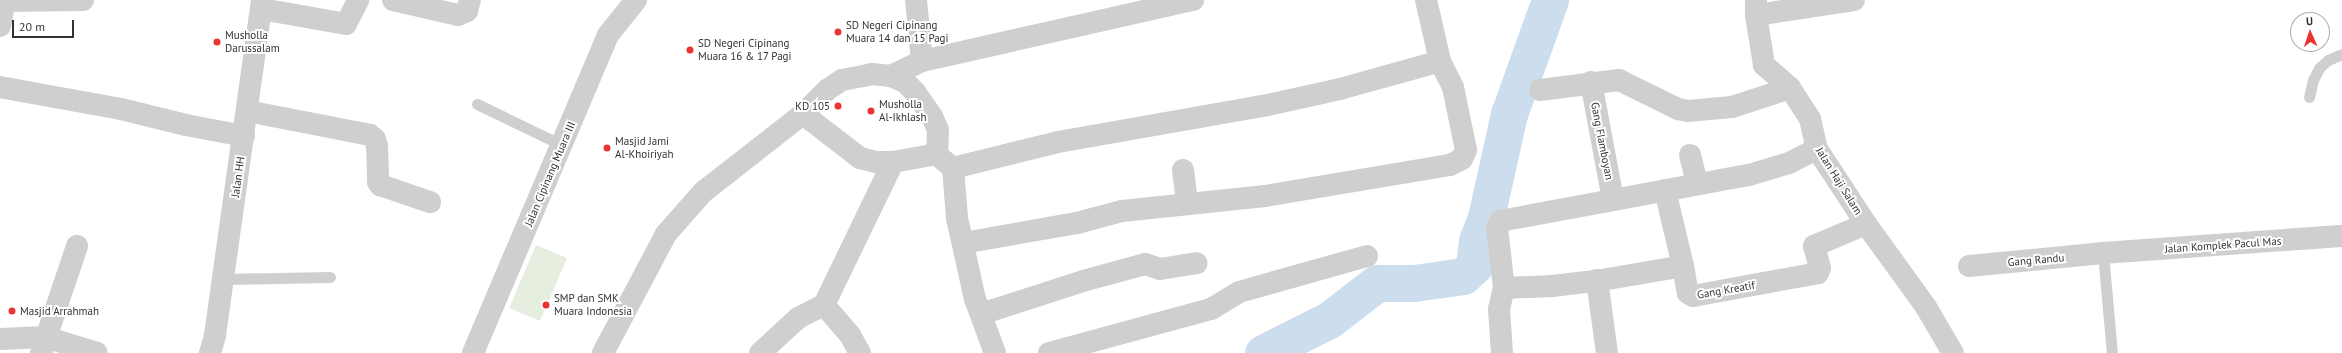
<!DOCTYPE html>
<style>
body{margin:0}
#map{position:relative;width:2342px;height:353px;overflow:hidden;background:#fff;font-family:"PT Sans",sans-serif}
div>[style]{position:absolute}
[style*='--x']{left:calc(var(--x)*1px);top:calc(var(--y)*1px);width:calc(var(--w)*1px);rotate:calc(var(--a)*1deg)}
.green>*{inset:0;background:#e6eee0}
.river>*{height:37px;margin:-18.5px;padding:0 18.5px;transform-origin:18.5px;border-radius:18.5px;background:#ccdeee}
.service>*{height:11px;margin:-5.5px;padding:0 5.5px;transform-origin:5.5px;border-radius:5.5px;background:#cfcfcf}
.minor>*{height:22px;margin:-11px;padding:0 11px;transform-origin:11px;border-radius:11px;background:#cfcfcf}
.tertiary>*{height:22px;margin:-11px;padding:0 11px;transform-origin:11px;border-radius:11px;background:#cfcfcf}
.dots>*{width:11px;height:11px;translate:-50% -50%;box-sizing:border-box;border:2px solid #fff;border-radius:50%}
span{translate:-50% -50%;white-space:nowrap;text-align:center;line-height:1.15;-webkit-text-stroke:4px #fff;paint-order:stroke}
.poi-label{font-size:11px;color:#323232}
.left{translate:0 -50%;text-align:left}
.right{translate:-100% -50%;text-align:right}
.street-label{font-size:11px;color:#323232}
.north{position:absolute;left:2290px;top:12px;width:40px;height:40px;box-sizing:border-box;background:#fff;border:1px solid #adadad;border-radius:50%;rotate:357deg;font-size:11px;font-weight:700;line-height:16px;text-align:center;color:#323232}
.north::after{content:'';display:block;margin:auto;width:14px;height:18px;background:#e93433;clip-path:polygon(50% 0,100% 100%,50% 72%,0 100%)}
.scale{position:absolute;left:12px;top:20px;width:62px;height:18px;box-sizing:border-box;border:2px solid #323232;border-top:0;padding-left:5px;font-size:12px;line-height:14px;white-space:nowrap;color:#323232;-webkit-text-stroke:3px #fff;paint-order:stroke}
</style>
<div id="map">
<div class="green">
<div style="clip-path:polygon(536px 245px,567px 258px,540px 321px,509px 308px)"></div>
</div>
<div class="river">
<div style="--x:1263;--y:353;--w:74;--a:-26.6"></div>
<div style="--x:1329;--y:320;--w:61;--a:-37.6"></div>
<div style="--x:1377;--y:283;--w:37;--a:0"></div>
<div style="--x:1414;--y:283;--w:49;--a:-8.1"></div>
<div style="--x:1463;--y:276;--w:15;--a:-42"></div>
<div style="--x:1474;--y:266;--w:25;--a:-83"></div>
<div style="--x:1477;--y:241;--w:26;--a:-69"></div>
<div style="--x:1486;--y:217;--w:106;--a:-77.4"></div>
<div style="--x:1509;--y:114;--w:121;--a:-70.2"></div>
</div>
<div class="service">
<div style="--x:2309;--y:97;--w:17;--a:-77"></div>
<div style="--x:2313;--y:80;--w:13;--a:-63"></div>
<div style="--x:2319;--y:68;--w:12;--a:-42"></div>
<div style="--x:2328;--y:60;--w:15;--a:-23"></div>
<div style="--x:477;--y:104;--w:94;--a:25.8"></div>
<div style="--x:2103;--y:253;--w:100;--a:84.9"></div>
<div style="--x:223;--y:279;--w:107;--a:-1.1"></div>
</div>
<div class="minor">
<div style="--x:393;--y:0;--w:67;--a:13"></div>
<div style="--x:458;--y:15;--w:10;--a:-24"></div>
<div style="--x:467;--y:11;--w:11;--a:-75"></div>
<div style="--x:916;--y:0;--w:61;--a:84.4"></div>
<div style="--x:1756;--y:0;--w:15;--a:90"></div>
<div style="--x:1756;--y:15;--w:51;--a:80.9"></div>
<div style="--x:1764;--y:65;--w:35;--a:41"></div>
<div style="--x:1790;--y:88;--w:37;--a:57"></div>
<div style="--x:1810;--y:119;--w:31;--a:77"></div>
<div style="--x:1817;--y:149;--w:90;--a:56.8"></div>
<div style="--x:1866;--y:224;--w:102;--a:54.1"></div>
<div style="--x:1926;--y:307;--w:53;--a:59.6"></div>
<div style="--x:4;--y:1;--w:79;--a:-0.7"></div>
<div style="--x:261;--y:9;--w:86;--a:10"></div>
<div style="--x:346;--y:24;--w:27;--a:-63"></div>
<div style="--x:1756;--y:15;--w:99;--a:-8.7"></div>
<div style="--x:0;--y:26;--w:26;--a:-79"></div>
<div style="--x:891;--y:76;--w:34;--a:-26"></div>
<div style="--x:922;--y:61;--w:278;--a:-12.7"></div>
<div style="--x:1591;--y:82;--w:120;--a:79.4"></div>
<div style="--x:0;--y:87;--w:123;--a:10.3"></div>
<div style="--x:121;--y:109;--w:67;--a:13.8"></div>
<div style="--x:186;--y:125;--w:59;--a:10.7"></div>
<div style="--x:1540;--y:90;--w:80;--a:-7.2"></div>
<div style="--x:1619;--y:80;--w:66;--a:26.2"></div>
<div style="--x:1678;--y:109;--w:10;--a:11"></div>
<div style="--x:1688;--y:111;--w:44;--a:-5.2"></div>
<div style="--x:1732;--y:107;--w:61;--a:-18.1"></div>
<div style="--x:247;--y:111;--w:125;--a:11"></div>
<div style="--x:370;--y:135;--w:6;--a:39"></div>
<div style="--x:375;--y:139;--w:7;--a:74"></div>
<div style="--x:377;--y:146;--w:36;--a:88"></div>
<div style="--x:378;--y:182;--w:4;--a:56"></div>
<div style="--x:380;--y:185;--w:53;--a:18.8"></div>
<div style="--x:803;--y:114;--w:72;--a:37.7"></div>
<div style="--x:860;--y:158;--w:16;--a:14"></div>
<div style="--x:876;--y:162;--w:17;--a:0"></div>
<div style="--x:893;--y:162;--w:45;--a:-10.3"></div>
<div style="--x:1690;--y:155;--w:29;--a:76"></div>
<div style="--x:942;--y:159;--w:14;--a:39"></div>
<div style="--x:953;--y:168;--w:50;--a:85.4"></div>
<div style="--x:957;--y:218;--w:83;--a:77.5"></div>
<div style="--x:975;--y:299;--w:58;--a:69.7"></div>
<div style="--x:953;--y:168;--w:108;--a:-13.9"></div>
<div style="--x:1058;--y:142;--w:208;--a:-10"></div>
<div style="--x:1263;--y:106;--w:79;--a:-12.4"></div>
<div style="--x:1340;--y:89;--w:104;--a:-15.6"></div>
<div style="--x:1440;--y:61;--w:63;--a:-102.9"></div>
<div style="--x:1183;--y:170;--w:34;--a:83"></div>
<div style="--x:1665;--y:190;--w:78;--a:76.7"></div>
<div style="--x:963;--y:243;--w:116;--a:-10"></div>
<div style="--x:1077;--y:223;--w:47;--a:-14.9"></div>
<div style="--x:1122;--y:211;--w:144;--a:-6"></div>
<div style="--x:1265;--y:196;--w:188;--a:-9.5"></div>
<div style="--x:1450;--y:165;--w:13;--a:-27"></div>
<div style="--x:1462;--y:159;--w:10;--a:-66"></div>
<div style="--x:1466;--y:150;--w:64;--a:-101.7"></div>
<div style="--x:1453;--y:87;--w:29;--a:-117"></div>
<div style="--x:1969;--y:266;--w:135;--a:-5.5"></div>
<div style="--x:2103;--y:253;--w:240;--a:-4.1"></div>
<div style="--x:1597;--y:280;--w:74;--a:82.2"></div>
<div style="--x:1504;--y:288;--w:48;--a:-2.4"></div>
<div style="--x:1552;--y:286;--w:50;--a:-6.8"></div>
<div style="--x:1602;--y:280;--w:82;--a:-9.8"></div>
<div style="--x:1683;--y:266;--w:27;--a:80"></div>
<div style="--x:1688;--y:293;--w:6;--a:31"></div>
<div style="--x:1693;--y:296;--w:127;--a:-10.4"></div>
<div style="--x:1818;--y:273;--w:5;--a:-68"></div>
<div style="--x:1820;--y:268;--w:23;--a:-105"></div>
<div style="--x:1814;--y:246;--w:56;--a:-22.9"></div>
<div style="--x:824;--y:305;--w:40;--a:49"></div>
<div style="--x:850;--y:335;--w:21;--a:61"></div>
<div style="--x:981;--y:314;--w:107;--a:-17.9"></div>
<div style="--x:1083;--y:281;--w:64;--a:-15.3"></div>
<div style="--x:1145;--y:264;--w:16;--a:18"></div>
<div style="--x:1160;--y:269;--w:37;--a:-9"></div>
<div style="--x:0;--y:339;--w:45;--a:-2.5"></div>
<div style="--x:45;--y:337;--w:54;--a:17.1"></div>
<div style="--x:41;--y:353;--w:113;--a:-71.4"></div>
<div style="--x:603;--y:353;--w:135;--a:-62.1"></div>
<div style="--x:666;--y:234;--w:56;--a:-48.6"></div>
<div style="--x:703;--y:192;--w:127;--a:-38"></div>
<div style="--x:803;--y:114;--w:34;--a:-45"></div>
<div style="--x:827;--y:90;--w:18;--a:-34"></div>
<div style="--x:842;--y:80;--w:31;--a:-11"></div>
<div style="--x:872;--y:74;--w:19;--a:6"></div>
<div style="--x:891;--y:76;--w:15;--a:23"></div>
<div style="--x:905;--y:82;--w:14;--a:45"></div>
<div style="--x:915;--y:92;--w:29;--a:55"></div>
<div style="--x:932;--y:116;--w:15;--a:67"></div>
<div style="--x:938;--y:130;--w:24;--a:92"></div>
<div style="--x:760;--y:353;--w:52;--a:-42.6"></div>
<div style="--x:798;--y:318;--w:29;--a:-27"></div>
<div style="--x:824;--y:305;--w:159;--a:-64.2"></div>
<div style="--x:1049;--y:353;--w:168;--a:-15.2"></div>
<div style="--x:1211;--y:309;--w:33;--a:-31"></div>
<div style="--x:1239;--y:292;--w:133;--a:-15.7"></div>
<div style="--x:1502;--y:353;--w:44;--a:-93.9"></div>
<div style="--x:1499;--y:309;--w:22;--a:-77"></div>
<div style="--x:1504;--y:288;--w:60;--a:-96.7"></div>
<div style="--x:1497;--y:228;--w:8;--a:-67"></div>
<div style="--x:1500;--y:221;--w:253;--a:-10.5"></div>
<div style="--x:1749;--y:175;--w:42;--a:-16.7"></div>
<div style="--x:1789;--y:163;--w:31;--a:-27"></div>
</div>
<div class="tertiary">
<div style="--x:210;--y:353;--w:19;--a:-74"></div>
<div style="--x:215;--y:335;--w:338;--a:-82"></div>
<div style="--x:473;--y:353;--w:345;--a:-67"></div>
<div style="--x:608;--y:35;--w:45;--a:-51.3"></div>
</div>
<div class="dots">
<div style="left:838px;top:32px;background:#e93433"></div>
<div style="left:217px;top:42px;background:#e93433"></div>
<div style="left:690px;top:50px;background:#e93433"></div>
<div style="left:838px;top:106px;background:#e93433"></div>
<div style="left:871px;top:111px;background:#e93433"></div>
<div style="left:607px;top:148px;background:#e93433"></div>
<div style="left:546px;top:305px;background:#e93433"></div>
<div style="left:12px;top:311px;background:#e93433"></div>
</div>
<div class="poi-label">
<span class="left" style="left:846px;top:32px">SD Negeri Cipinang<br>Muara 14 dan 15 Pagi</span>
<span class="left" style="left:225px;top:42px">Musholla<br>Darussalam</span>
<span class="left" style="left:698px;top:50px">SD Negeri Cipinang<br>Muara 16 &amp; 17 Pagi</span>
<span class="left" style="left:879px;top:111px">Musholla<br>Al-Ikhlash</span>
<span class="right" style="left:830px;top:106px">KD 105</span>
<span class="left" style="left:615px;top:148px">Masjid Jami<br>Al-Khoiriyah</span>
<span class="left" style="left:554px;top:305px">SMP dan SMK<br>Muara Indonesia</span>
<span class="left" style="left:20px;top:311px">Masjid Arrahmah</span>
</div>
<div class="street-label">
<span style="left:1602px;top:141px;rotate:79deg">Gang Flamboyan</span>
<span style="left:550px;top:174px;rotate:-67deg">Jalan Cipinang Muara III</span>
<span style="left:238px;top:177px;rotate:-82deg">Jalan HH</span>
<span style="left:1839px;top:181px;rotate:58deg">Jalan Haji Salam</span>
<span style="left:2223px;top:245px;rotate:-4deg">Jalan Komplek Pacul Mas</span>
<span style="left:2036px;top:260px;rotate:-5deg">Gang Randu</span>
<span style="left:1726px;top:290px;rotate:-10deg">Gang Kreatif</span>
</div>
<div class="north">U</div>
<div class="scale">20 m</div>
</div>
